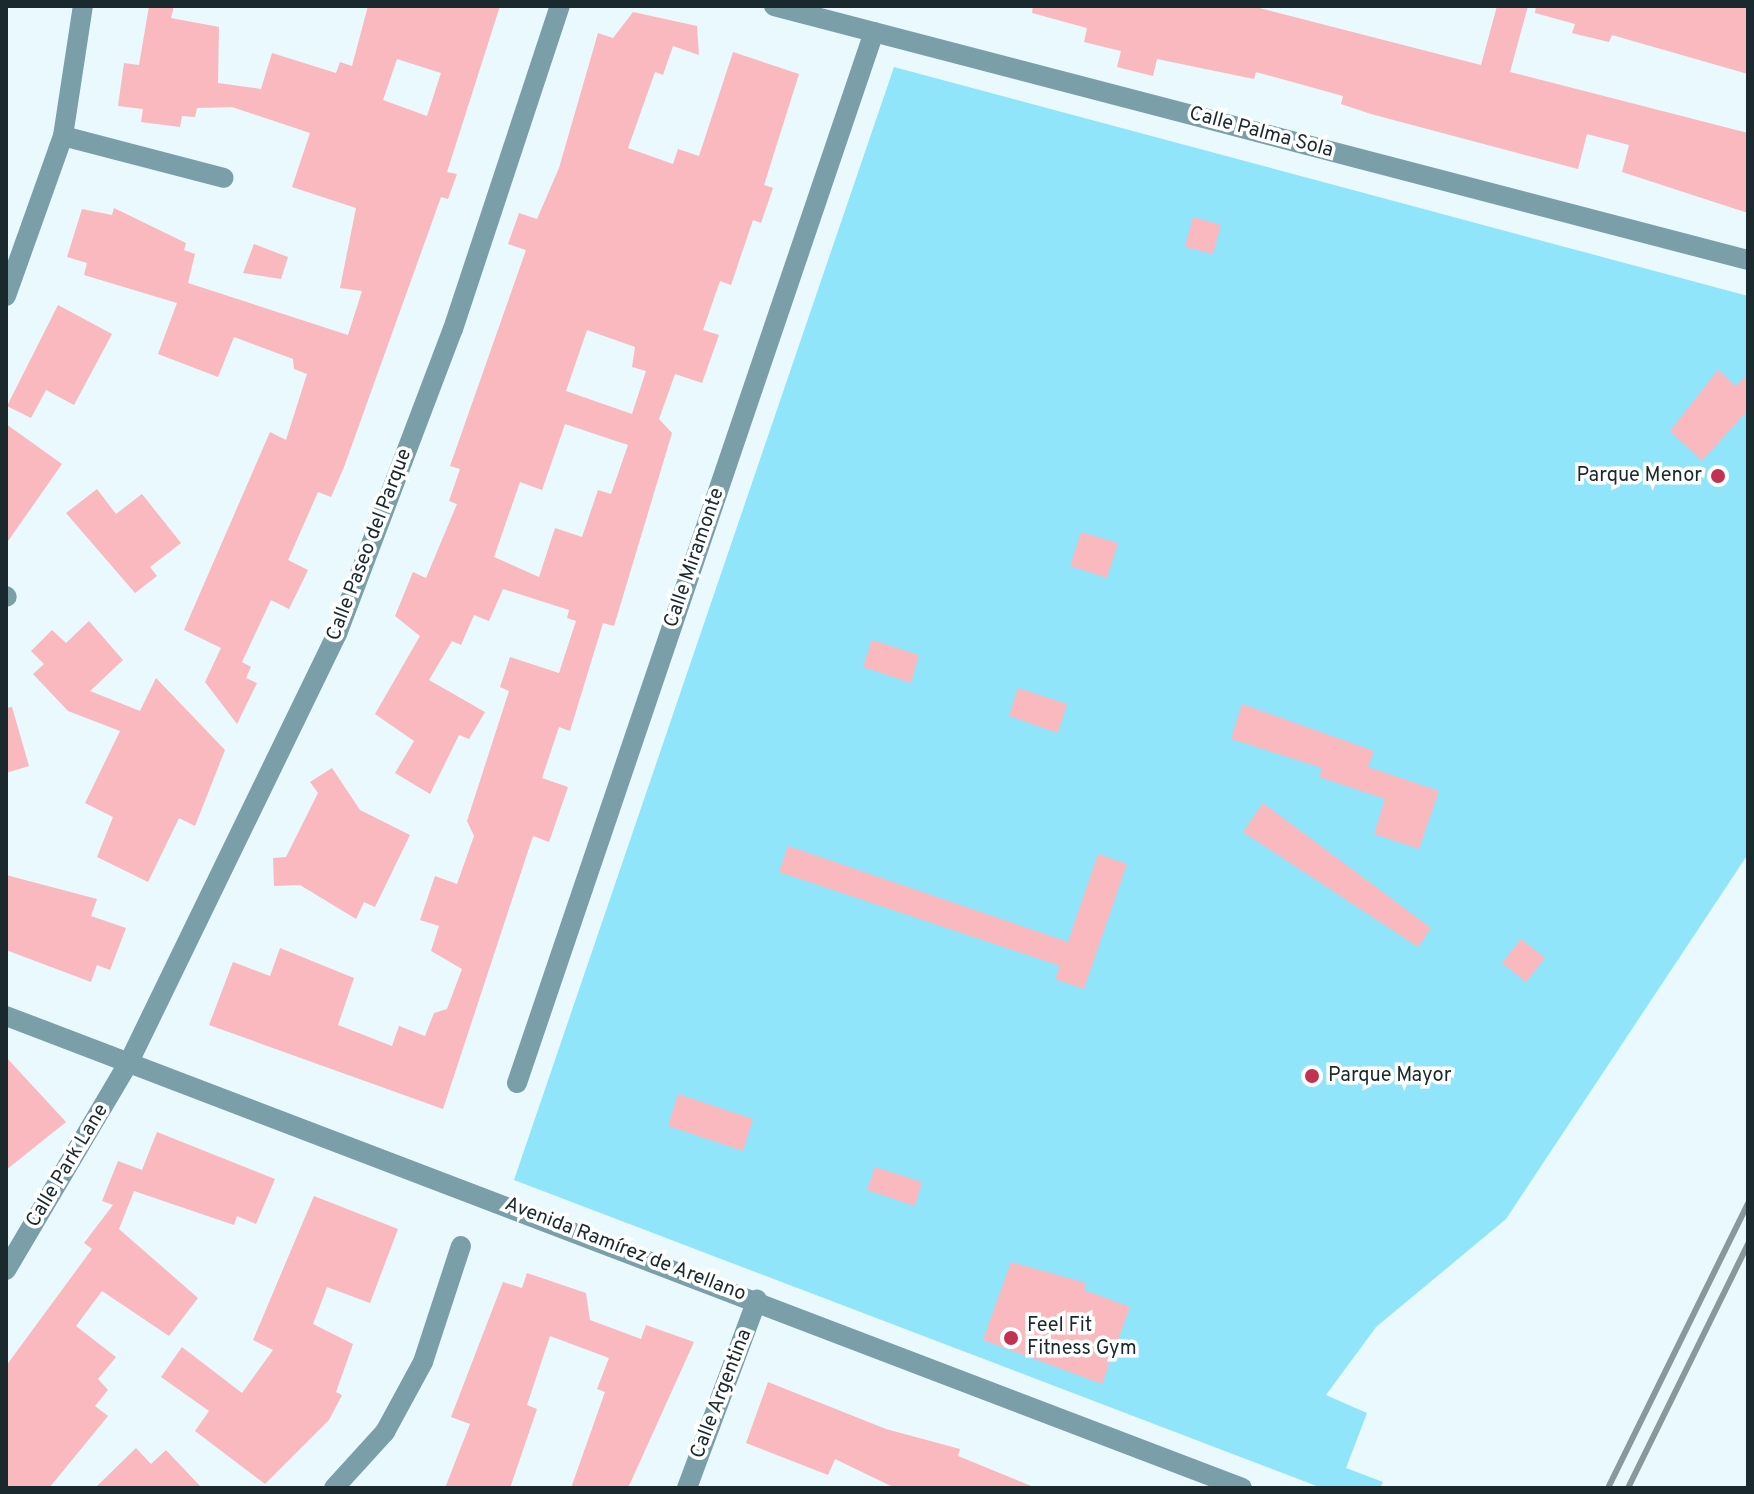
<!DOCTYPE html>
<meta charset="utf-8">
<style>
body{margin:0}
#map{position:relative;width:1754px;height:1494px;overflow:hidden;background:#e9f9fd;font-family:Overpass,sans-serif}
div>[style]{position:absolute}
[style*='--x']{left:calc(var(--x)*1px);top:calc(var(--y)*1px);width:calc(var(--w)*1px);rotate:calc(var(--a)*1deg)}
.green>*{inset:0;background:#91e5fb}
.building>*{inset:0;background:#fab9bf}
.minor>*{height:20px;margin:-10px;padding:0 10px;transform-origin:10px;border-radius:10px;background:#7a9fa9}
.rail>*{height:6px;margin:-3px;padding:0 3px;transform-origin:3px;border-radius:3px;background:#88989c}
.dots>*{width:22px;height:22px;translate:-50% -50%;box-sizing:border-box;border:4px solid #fff;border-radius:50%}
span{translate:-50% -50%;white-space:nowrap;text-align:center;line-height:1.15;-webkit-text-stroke:7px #fff;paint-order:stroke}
.street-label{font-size:20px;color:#19292d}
.poi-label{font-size:20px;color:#19292d}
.right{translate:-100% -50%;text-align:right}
.left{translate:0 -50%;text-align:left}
.frame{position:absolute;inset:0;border:8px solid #19292d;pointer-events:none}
</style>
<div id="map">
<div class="green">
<div style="clip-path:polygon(894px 67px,1748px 296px,1748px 854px,1506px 1219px,1376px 1327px,1326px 1395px,1367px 1413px,1346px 1468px,1383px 1482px,1380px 1488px,1322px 1488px,514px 1180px)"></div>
</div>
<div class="building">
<div style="clip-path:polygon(evenodd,149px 6px,174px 6px,171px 18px,219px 27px,218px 83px,261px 89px,272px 53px,336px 73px,340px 62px,352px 66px,368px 6px,500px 6px,447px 172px,457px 174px,448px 199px,441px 197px,344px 467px,331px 497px,318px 492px,288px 560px,308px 570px,289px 609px,271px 600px,242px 662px,251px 667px,246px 678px,257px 683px,237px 724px,205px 682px,221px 648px,184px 630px,270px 432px,286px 440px,307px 374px,294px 369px,293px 359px,234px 337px,218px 377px,158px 354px,177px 303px,84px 275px,87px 263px,67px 257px,82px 209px,112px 215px,114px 208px,186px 243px,184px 250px,195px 254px,188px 283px,348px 335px,362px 291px,340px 288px,356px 208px,292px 187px,310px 133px,232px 107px,197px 108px,195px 117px,182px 116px,180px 127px,141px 122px,143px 109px,118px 106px,124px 63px,139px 65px,149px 6px,397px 59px,441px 73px,427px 116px,383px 100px,397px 59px)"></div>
<div style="clip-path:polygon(1033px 6px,1252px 6px,1481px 65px,1497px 6px,1528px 6px,1510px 72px,1748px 133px,1748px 213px,1622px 172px,1629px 145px,1587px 134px,1578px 169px,1371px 114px,1341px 104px,1343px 96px,1256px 72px,1254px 79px,1157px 59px,1153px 76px,1117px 67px,1121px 51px,1084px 42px,1087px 28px,1032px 13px)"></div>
<div style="clip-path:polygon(1536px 6px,1748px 6px,1748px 74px,1612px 35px,1609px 42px,1572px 33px,1575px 24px,1535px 13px)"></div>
<div style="clip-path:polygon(evenodd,633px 12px,697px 26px,699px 55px,673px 46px,663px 75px,655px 72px,628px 148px,673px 164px,678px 149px,699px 156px,733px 52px,799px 74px,764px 185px,773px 188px,761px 223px,753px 220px,731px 285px,720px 281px,703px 330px,719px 335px,702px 383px,675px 374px,659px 419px,672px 433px,614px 626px,603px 623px,570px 731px,559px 727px,542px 778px,568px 787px,549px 842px,533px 836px,443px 1109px,209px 1025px,233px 962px,270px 976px,280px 948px,354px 978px,338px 1025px,392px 1046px,399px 1026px,425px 1036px,434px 1013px,447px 1009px,462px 969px,431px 951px,439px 926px,420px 920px,435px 876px,457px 884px,474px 836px,467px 821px,509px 691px,500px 687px,510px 657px,559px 673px,576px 621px,567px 618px,569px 610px,503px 589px,489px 621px,474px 615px,461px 645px,452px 641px,429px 680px,485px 712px,469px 739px,459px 735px,430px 794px,395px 773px,414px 741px,375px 714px,420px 636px,395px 616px,413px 572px,426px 578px,457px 504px,449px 501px,460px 469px,450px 466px,526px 250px,508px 244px,519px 213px,537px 219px,559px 168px,598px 33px,613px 38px,633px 12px,587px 330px,635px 347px,632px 367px,646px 371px,632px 414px,566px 391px,587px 330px,633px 12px,565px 424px,628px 445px,611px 494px,598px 490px,582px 537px,555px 528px,539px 577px,494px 557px,520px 482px,542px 490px,565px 424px)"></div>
<div style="clip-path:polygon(1193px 217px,1221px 225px,1213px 254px,1185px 247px)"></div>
<div style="clip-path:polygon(254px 244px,288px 257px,281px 279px,243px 273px)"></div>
<div style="clip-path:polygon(58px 305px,112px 334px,74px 405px,46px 390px,31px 418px,7px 406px)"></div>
<div style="clip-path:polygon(1718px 370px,1736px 386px,1748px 373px,1748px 410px,1702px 461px,1670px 431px)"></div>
<div style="clip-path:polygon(6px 424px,62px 464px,6px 544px)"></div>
<div style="clip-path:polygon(97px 489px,116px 514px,142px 494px,181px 543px,150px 567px,157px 576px,135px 593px,66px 513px)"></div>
<div style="clip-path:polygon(1081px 532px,1118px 543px,1107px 578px,1070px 566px)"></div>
<div style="clip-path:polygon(89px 621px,123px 660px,90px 691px,140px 711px,156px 678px,225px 750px,195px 826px,179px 818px,148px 882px,97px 857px,113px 817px,85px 803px,120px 731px,68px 711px,33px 674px,44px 664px,31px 651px,52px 630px,66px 643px)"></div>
<div style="clip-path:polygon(872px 640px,919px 655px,911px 683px,863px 667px)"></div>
<div style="clip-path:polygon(1018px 688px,1067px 704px,1058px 733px,1009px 716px)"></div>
<div style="clip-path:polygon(1242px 704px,1374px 751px,1368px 767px,1439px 791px,1419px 849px,1374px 834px,1385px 799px,1319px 777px,1322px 768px,1231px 739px)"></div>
<div style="clip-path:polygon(12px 707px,29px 766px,6px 773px,6px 708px)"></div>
<div style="clip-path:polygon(332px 768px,360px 810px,410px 835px,375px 907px,364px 902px,356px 919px,300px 885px,274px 886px,273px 858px,286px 857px,318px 793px,310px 782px)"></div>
<div style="clip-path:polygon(1263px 803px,1431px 928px,1418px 947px,1243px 832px)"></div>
<div style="clip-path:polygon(788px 846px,1068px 942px,1098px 854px,1127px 864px,1084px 989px,1055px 979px,1060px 966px,779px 872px)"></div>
<div style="clip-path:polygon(6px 875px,97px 899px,91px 916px,126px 928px,110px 970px,97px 965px,91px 982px,6px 950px)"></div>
<div style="clip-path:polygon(1521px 939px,1545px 958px,1526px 982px,1502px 963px)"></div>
<div style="clip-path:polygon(6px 1057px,66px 1122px,6px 1170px)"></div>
<div style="clip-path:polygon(678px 1094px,753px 1119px,743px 1151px,668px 1126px)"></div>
<div style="clip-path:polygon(157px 1132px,275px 1179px,256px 1224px,237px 1216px,234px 1225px,134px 1191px,119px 1229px,198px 1298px,169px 1336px,102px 1291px,76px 1326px,116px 1357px,98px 1379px,108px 1390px,95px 1406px,108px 1416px,49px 1488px,6px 1488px,6px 1366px,92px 1249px,84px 1243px,113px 1205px,102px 1201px,118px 1161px,142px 1170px)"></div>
<div style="clip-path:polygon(875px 1167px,922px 1182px,915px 1206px,867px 1190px)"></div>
<div style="clip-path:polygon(314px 1196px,398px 1229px,370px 1303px,327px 1287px,313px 1324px,353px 1344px,336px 1392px,342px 1395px,329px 1420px,265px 1484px,195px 1431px,209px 1411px,161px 1377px,182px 1347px,242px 1393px,273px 1350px,253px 1340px)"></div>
<div style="clip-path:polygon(1011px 1262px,1086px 1283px,1084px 1290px,1130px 1307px,1102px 1384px,983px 1340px)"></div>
<div style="clip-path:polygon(527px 1273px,586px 1293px,590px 1320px,641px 1339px,646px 1325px,694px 1342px,628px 1488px,571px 1488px,605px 1392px,597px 1389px,609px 1358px,550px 1336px,527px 1405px,537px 1409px,510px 1488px,445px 1488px,470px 1424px,451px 1417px,503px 1282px,522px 1288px)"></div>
<div style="clip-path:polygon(768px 1382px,886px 1429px,960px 1449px,958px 1456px,1036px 1488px,895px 1488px,835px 1459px,828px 1475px,746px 1443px)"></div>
<div style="clip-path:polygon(136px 1448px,151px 1464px,166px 1450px,202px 1488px,95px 1488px)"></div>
</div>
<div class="minor">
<div style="--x:774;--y:6;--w:1007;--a:14.62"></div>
<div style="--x:63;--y:136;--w:166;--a:14.6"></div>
<div style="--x:6;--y:296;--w:170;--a:-70.4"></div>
<div style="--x:63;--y:136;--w:132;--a:-81.3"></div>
<div style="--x:6;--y:596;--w:1;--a:45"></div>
<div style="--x:6;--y:1016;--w:1323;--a:20.9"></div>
<div style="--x:517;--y:1083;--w:1110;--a:-71.24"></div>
<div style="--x:6;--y:1270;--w:242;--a:-59.4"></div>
<div style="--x:129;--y:1062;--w:476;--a:-64.1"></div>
<div style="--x:337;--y:634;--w:326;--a:-69.2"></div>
<div style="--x:453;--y:329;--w:340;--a:-71.7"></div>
<div style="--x:334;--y:1488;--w:76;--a:-47.7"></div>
<div style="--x:385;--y:1432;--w:80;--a:-61.5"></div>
<div style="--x:423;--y:1362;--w:122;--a:-71.9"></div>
<div style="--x:687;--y:1488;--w:201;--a:-69.6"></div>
</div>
<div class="rail">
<div style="--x:1608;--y:1488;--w:317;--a:-63.8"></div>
<div style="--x:1628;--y:1488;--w:272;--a:-63.8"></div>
</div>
<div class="dots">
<div style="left:1718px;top:476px;background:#c23151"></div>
<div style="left:1312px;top:1076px;background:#c23151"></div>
<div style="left:1011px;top:1338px;background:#c23151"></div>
</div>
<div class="street-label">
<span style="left:1261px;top:133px;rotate:15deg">Calle Palma Sola</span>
<span style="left:370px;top:545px;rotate:-69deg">Calle Paseo del Parque</span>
<span style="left:695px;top:558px;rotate:-71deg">Calle Miramonte</span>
<span style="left:68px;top:1166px;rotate:-59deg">Calle Park Lane</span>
<span style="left:625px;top:1250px;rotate:21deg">Avenida Ramírez de Arellano</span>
<span style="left:722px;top:1394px;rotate:-69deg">Calle Argentina</span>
</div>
<div class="poi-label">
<span class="right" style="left:1702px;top:476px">Parque Menor</span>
<span class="left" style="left:1328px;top:1076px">Parque Mayor</span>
<span class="left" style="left:1027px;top:1338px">Feel Fit<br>Fitness Gym</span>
</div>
<div class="frame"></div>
</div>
